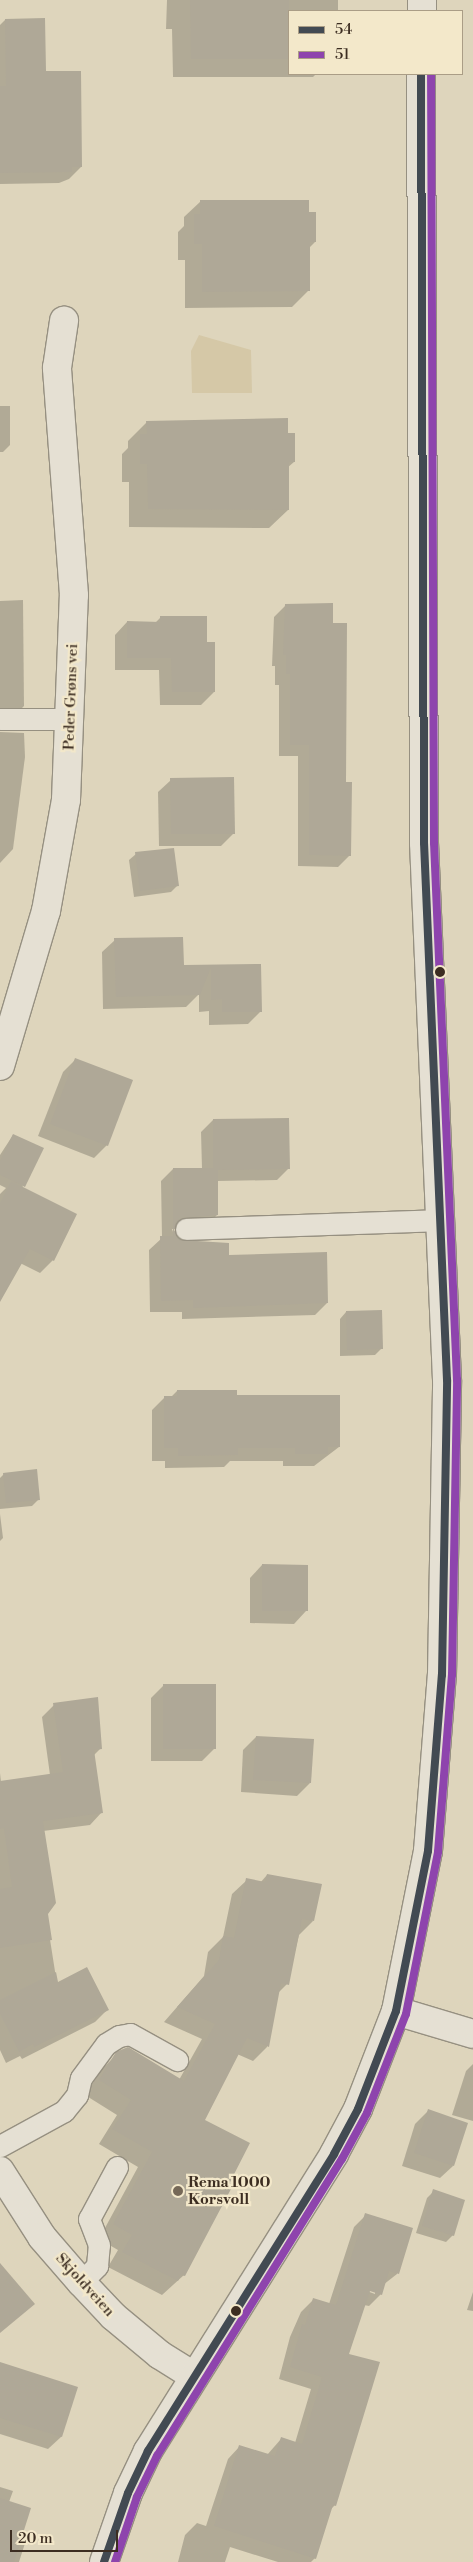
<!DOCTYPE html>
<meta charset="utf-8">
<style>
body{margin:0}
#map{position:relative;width:473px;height:2562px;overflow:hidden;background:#ded5bc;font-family:"Libre Bodoni",serif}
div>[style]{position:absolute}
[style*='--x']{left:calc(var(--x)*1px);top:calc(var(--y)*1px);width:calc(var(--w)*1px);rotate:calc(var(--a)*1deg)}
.green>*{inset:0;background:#d5c8a7}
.shadow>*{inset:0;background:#0003}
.building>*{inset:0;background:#afa897}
.roads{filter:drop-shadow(1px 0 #969081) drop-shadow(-1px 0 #969081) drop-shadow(0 1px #969081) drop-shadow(0 -1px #969081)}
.service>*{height:21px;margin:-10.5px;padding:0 10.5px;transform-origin:10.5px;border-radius:10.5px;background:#e5e0d3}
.minor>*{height:28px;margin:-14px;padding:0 14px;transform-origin:14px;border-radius:14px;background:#e5e0d3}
.secondary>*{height:28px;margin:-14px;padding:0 14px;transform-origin:14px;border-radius:14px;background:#e5e0d3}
.bus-1>*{height:8px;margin:-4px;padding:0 4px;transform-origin:4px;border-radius:4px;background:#424a52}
.bus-2>*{height:8px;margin:-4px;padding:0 4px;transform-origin:4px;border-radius:4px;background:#8e44ad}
.dots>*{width:14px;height:14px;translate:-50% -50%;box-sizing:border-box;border:2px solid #f3e8ca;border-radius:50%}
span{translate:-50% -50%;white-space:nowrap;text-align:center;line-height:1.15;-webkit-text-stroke:4.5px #f3e8ca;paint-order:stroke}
.street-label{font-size:15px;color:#3c2d21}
.poi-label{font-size:15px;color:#3c2d21;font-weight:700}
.left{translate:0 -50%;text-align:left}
.legend{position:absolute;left:288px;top:10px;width:175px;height:65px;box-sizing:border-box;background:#f3e8ca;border:1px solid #aa9d86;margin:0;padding:6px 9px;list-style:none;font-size:15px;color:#3c2d21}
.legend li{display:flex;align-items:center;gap:10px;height:25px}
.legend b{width:25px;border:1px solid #aa9d86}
.scale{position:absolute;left:10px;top:2530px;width:108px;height:22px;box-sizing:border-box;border:2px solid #3c2d21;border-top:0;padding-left:6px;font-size:15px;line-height:18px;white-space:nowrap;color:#3c2d21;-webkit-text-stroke:4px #f3e8ca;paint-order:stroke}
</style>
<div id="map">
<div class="green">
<div style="clip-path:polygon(199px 335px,251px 350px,252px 393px,192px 393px,191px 351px)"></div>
</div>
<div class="shadow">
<div style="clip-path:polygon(167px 0,338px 0,338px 10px,289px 11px,289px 74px,316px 74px,313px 77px,173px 77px,172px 29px,166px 29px)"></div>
<div style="clip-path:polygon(5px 20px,45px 72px,81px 167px,69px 179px,59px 183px,0 184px,0 25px)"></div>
<div style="clip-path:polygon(201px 201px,307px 213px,315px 242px,309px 248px,309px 290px,292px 307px,185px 308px,185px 260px,178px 260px,178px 232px,184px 226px,184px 217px)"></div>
<div style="clip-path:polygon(0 406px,10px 406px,10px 445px,3px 452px,0 452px)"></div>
<div style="clip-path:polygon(147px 422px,287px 434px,294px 462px,287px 468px,288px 510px,269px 528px,129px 527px,129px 482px,122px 482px,122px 454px,128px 448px,128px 441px)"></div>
<div style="clip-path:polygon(23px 600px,24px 706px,12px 718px,0 718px,0 601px)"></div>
<div style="clip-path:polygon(286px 605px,345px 784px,350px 855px,338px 867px,298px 866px,298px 756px,279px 756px,279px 685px,275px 685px,275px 666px,272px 666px,274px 617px)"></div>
<div style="clip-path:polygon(160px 618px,206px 643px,214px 692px,201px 705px,160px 705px,159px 670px,115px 670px,115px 635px,127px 622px,155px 623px)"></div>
<div style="clip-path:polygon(0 732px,24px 733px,25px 757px,13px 849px,0 863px)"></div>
<div style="clip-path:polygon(171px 780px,234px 833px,221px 846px,159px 846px,158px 792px)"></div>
<div style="clip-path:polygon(136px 854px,178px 885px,171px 892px,134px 897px,129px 860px)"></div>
<div style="clip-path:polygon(115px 940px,183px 966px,260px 965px,261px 1011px,248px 1024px,209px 1025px,209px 1011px,199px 1012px,199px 994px,186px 1007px,103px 1009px,102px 952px)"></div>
<div style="clip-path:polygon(76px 1059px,107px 1145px,94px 1158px,38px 1136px,63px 1072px)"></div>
<div style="clip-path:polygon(213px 1120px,289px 1168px,277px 1180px,217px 1181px,217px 1215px,205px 1227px,172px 1229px,175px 1237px,228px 1257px,327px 1303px,315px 1315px,182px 1319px,182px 1312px,150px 1312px,149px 1250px,162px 1238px,161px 1181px,173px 1169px,202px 1169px,201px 1132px)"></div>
<div style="clip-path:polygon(13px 1135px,23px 1188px,53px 1260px,40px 1273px,20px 1263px,0 1297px,0 1194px,6px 1188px,0 1185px,0 1155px)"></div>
<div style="clip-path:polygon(346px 1312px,382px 1348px,375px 1355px,340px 1356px,340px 1319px)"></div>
<div style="clip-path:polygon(177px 1391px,236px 1396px,339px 1447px,314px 1466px,283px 1466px,283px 1461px,230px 1461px,224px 1467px,165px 1468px,165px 1461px,152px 1461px,152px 1410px,165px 1397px,171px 1397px)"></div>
<div style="clip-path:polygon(4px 1474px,39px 1499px,32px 1506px,0 1509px,0 1478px)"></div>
<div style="clip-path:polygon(0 1514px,3px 1538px,0 1541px)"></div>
<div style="clip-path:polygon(262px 1565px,306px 1611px,294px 1624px,250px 1623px,250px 1578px)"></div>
<div style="clip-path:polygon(164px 1685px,215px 1748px,202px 1761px,151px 1761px,151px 1698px)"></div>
<div style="clip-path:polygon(54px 1705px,100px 1749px,94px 1755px,102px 1812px,90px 1825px,43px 1831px,46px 1914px,57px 1984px,107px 2010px,95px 2022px,22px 2059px,20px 2056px,6px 2063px,0 2050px,0 1773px,1px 1782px,50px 1775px,42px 1717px)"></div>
<div style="clip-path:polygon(256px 1737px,310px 1783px,297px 1796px,241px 1792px,243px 1750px)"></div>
<div style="clip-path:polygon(267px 1875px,313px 1921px,299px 1935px,287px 1984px,278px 1993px,267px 2047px,253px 2061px,237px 2054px,203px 2121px,184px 2275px,162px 2295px,108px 2267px,118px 2250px,99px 2239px,138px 2167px,99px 2144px,117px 2115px,85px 2095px,102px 2069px,117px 2054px,179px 2080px,202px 2039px,164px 2022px,204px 1976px,208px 1952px,223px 1937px,232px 1894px,247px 1880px,260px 1883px)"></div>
<div style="clip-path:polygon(473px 2064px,473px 2121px,452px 2115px,466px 2071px)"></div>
<div style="clip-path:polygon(428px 2111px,453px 2166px,440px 2178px,402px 2166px,415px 2124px)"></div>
<div style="clip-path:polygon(434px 2191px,453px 2235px,446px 2242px,416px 2233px,427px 2198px)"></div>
<div style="clip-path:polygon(evenodd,366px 2215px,412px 2229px,397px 2274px,383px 2285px,381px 2294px,369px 2306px,364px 2305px,347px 2355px,335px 2505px,330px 2510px,315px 2558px,311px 2562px,278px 2562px,230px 2547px,225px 2562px,178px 2562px,185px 2535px,197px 2523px,206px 2526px,228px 2459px,240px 2446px,267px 2455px,281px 2439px,295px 2443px,311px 2389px,279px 2379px,290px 2337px,301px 2312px,313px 2300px,329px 2304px,354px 2227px,366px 2215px,364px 2290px,375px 2291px,375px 2294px,364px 2290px)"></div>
<div style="clip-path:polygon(473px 2292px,473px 2311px,467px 2310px)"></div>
<div style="clip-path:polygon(0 2364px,76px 2388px,61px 2437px,48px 2449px,0 2434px)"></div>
<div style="clip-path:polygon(0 2487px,13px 2491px,9px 2502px,22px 2532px,28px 2534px,19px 2562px,0 2562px)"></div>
</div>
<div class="building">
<div style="clip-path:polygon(190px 0,289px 0,289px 59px,191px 59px)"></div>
<div style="clip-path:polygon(45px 18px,46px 71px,81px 71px,82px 167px,72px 167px,72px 172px,0 173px,0 86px,6px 86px,5px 19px)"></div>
<div style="clip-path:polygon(200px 200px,309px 200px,309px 212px,316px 212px,316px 242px,310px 242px,310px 291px,202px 292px,202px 244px,194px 244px,194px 214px,200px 214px)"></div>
<div style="clip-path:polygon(288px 418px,288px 433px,295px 433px,295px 462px,289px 462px,289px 510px,148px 509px,147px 464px,140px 464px,140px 434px,147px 434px,146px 421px)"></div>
<div style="clip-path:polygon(333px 603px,333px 623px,347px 623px,346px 782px,352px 782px,351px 856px,309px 855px,309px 745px,290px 745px,290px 674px,286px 674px,286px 655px,283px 655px,285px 604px)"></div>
<div style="clip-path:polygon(160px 616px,207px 616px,207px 642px,215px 642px,215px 692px,172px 692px,171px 658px,127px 658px,127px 621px,160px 622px)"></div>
<div style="clip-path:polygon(234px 777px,235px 834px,171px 834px,170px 778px)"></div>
<div style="clip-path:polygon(174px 848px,179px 886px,140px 891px,135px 852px)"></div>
<div style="clip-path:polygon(183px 937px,184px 965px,261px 964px,262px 1012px,222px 1012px,222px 999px,211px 1000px,211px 967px,200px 995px,116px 997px,114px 938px)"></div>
<div style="clip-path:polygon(75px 1058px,133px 1080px,108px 1146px,50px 1124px)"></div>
<div style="clip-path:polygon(289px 1118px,290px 1169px,218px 1170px,218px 1215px,180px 1218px,174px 1230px,181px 1240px,229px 1243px,229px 1255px,327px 1252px,328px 1303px,193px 1308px,193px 1300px,161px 1301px,160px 1236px,173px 1236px,173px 1168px,213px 1168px,213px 1119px)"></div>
<div style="clip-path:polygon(13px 1134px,44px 1148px,25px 1187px,0 1175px,0 1161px)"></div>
<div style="clip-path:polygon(11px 1181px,77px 1214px,54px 1261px,30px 1249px,0 1302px,0 1203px)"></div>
<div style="clip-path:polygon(382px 1310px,383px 1349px,347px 1350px,346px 1311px)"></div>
<div style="clip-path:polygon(177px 1390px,237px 1390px,237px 1395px,340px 1395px,340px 1447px,328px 1447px,328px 1454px,295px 1454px,295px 1448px,238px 1448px,238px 1455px,178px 1456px,178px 1448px,164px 1448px,164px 1396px,177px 1396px)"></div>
<div style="clip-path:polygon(37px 1469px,40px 1500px,6px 1503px,3px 1473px)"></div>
<div style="clip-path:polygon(262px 1564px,308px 1565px,308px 1611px,262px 1611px)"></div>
<div style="clip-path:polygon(163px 1684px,216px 1684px,216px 1749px,163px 1749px)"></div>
<div style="clip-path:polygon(98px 1697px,102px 1749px,94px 1750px,103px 1813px,43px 1821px,56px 1903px,48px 1914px,52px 1940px,0 1948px,0 1889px,12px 1887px,4px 1828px,0 1829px,0 1781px,63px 1772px,53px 1703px)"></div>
<div style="clip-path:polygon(256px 1736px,314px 1739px,311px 1783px,253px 1780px)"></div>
<div style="clip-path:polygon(267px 1874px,322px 1884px,314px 1921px,302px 1919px,289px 1985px,281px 1983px,269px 2047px,247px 2038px,205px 2120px,250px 2143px,227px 2188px,231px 2189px,185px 2276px,181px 2275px,178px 2281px,122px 2252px,132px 2235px,113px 2224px,152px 2152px,112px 2129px,131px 2100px,99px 2080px,116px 2052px,128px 2047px,184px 2081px,215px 2024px,177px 2007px,219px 1960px,223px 1936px,234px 1938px,246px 1878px,265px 1882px)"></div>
<div style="clip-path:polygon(87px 1967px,109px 2010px,34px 2047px,33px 2044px,19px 2052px,0 2014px,0 2000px,56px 1972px,58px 1982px)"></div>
<div style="clip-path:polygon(428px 2109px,468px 2123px,454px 2166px,414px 2153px)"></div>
<div style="clip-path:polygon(433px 2189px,465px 2200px,454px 2236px,422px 2226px)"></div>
<div style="clip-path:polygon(365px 2213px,413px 2228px,399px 2274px,389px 2271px,382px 2295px,370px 2291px,349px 2354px,380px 2362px,336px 2506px,333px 2505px,316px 2559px,214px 2526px,239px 2445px,275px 2456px,281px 2437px,302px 2444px,322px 2377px,290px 2367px,302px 2324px,305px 2325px,313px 2298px,336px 2305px)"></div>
<div style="clip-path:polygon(0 2263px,35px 2304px,0 2333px)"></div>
<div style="clip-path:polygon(0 2362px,78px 2387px,62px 2437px,0 2418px)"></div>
<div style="clip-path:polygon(0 2498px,31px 2508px,14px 2562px,0 2562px)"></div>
</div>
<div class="roads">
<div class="service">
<div style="--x:0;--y:719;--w:71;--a:0"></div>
<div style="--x:186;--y:1229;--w:254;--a:-2"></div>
<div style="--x:0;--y:2146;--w:73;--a:-28.7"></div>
<div style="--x:64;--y:2111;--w:21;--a:-51"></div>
<div style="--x:77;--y:2095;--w:17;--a:-77"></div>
<div style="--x:81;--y:2078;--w:42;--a:-53.7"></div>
<div style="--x:106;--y:2044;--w:15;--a:-32"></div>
<div style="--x:119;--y:2036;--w:11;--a:-10"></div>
<div style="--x:130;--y:2034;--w:54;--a:29"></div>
<div style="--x:81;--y:2282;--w:23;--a:-45"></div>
<div style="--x:97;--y:2266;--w:21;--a:-85"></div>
<div style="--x:99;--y:2245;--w:28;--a:-111"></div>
<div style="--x:89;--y:2219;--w:59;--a:-61.7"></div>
</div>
<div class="minor">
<div style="--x:0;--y:1066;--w:162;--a:-73.5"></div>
<div style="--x:46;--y:911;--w:113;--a:-79.8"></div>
<div style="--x:66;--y:800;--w:205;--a:-87.8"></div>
<div style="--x:74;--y:595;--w:228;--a:-94.3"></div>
<div style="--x:57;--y:368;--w:48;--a:-81.5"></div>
<div style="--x:396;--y:2011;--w:80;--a:16.6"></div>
<div style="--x:0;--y:2171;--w:78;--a:57.5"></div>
<div style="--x:42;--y:2237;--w:60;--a:49.1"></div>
<div style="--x:81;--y:2282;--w:47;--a:46.7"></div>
<div style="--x:113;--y:2316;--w:61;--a:39.7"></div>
<div style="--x:160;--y:2355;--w:39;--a:32"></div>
</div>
<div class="secondary">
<div style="--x:422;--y:11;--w:11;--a:-90"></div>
<div style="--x:104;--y:2562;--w:73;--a:-70.8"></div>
<div style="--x:128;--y:2493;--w:47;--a:-64.5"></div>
<div style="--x:148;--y:2451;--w:350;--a:-57.9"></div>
<div style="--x:334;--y:2154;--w:51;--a:-61.9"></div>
<div style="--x:358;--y:2109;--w:105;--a:-68.8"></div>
<div style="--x:396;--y:2011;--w:163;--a:-78.7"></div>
<div style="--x:428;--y:1851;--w:177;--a:-85.5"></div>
<div style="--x:442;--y:1675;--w:295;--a:-89"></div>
<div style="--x:447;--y:1380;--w:537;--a:-92.45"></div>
<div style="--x:424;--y:843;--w:769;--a:-90.22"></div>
</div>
</div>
<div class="bus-1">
<div style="--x:104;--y:2562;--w:73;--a:-70.8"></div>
<div style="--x:128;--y:2493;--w:47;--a:-64.5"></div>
<div style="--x:148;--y:2451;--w:350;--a:-57.9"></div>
<div style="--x:334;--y:2154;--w:51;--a:-61.9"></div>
<div style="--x:358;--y:2109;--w:105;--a:-68.8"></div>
<div style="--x:396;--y:2011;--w:163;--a:-78.7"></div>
<div style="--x:428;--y:1851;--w:177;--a:-85.5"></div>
<div style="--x:442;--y:1675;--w:295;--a:-89"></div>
<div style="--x:447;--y:1380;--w:537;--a:-92.45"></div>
<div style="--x:424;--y:843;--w:769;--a:-90.22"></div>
</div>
<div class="bus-2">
<div style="--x:115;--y:2562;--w:69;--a:-71.3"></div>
<div style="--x:137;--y:2497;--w:46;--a:-64"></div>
<div style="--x:157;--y:2456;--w:350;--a:-58.1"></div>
<div style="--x:342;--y:2159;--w:52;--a:-61.5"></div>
<div style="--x:367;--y:2113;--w:106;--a:-68.5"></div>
<div style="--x:406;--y:2014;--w:165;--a:-78.8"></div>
<div style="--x:438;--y:1852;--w:178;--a:-85.5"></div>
<div style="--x:452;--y:1675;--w:295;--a:-89"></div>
<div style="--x:457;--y:1380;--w:537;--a:-92.45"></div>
<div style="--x:434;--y:843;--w:769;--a:-90.22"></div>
</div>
<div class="dots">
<div style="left:440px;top:972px;background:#3c2d21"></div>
<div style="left:178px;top:2191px;background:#756857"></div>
<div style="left:236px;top:2311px;background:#3c2d21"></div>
</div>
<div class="street-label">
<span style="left:71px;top:697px;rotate:-88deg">Peder Grøns vei</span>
<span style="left:85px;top:2285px;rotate:48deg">Skjoldveien</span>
</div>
<div class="poi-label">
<span class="left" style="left:188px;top:2191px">Rema 1000<br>Korsvoll</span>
</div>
<ul class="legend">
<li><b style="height:6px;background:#424a52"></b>54</li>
<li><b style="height:6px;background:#8e44ad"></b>51</li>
</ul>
<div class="scale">20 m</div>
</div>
